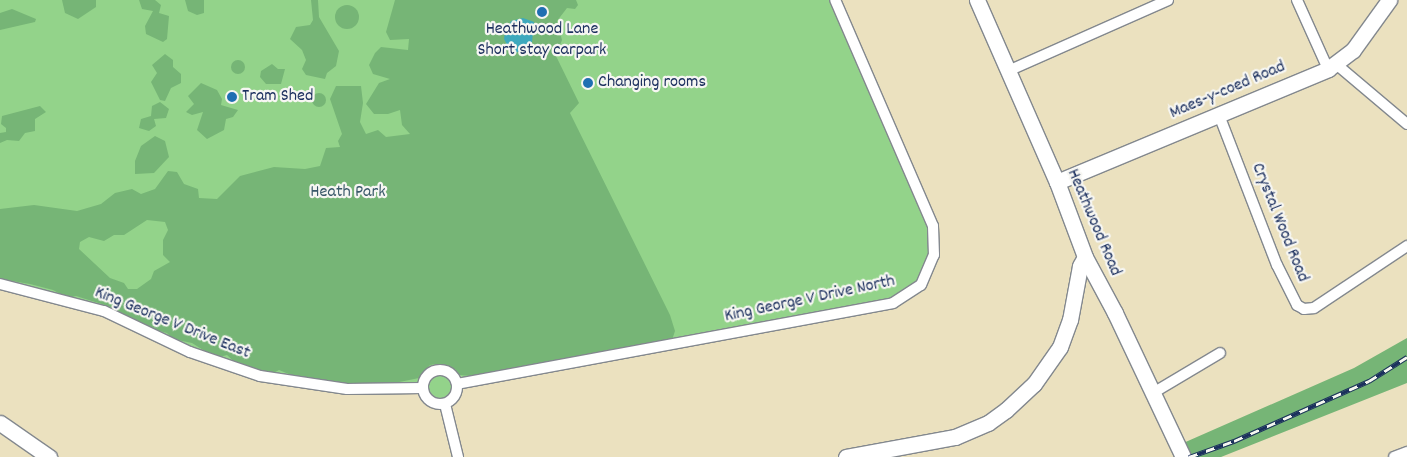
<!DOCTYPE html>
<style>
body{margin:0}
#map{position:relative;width:1407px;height:457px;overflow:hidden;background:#ebe1bf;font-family:Dekko,sans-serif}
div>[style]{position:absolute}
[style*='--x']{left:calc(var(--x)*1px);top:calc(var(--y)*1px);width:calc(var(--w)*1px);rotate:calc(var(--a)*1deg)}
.green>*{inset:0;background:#93d38a}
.round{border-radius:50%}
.forest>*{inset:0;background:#76b576}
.water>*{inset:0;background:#3ea9bd}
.roads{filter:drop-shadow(1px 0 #83888e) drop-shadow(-1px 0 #83888e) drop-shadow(0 1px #83888e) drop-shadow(0 -1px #83888e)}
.street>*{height:10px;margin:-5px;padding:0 5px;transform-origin:5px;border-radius:5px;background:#fff}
.street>.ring{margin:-5px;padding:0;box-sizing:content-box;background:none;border:10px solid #fff;border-radius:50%}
.secondary>*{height:15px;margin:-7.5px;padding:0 7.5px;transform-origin:7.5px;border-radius:7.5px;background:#fff}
.rail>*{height:5px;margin-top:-2.5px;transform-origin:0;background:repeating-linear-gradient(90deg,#f6f6f2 0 9px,#1b2f5e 0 18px);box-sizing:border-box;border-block:1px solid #1b2f5e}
.dots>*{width:14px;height:14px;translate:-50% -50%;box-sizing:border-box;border:2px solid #f6f6f2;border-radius:50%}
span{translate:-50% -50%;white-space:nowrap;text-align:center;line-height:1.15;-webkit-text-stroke:4.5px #f6f6f2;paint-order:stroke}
.poi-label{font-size:18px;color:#1b2f5e}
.left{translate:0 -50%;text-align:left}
.street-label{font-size:18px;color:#1b2f5e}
.park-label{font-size:18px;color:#395869}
</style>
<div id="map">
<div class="green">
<div style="clip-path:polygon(0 0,832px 0,929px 225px,933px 248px,920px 281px,897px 298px,463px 378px,452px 369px,439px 365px,428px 369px,417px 384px,363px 387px,313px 383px,221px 361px,135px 321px,0 282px)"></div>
<div class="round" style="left:426px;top:373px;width:28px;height:28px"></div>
</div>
<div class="forest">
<div style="clip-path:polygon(62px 0,96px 0,96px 7px,78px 19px,65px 13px)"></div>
<div style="clip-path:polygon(139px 0,155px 0,161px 5px,159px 13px,169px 16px,167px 39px,163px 42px,146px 34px,145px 26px,153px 11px,142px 9px)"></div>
<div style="clip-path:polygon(185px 0,204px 0,204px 13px,197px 15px,188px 11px)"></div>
<div style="clip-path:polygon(311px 0,318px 0,319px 17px,339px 51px,336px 66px,327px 73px,325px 79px,306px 75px,302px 69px,306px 60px,302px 50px,290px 39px,296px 27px,310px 25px,313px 20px)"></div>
<div style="clip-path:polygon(evenodd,395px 0,576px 0,578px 5px,575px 9px,567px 8px,557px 21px,562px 40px,556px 56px,579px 103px,570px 113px,670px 315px,675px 331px,672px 340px,471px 376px,460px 375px,455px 369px,442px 369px,436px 364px,430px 365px,419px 378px,375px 387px,342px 383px,331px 386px,308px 377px,296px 377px,279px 370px,268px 376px,248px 375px,227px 355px,216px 358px,192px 343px,173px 339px,167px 333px,149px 328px,108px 306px,76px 296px,68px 298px,53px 290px,30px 284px,0 279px,0 209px,34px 205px,77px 211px,101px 204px,115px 193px,132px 189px,141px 194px,155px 189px,168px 171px,177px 172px,184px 184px,198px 189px,199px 198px,217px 199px,240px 176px,274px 167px,305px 169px,320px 166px,326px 148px,340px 147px,338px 141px,342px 134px,330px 99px,336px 86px,361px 86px,363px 103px,360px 122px,366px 134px,378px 130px,386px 137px,410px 134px,402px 125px,400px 110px,388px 114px,374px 114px,366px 104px,379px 83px,390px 79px,373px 74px,369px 65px,375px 53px,381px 47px,408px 50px,409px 39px,390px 40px,386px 32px,395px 0,147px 220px,165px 222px,168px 230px,163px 240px,163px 255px,170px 262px,154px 271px,151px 279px,137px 289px,128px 289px,124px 283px,110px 278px,79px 249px,80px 242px,89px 237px,104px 241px,114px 235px,124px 235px,147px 220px)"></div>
<div class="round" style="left:335px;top:5px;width:24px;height:24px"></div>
<div style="clip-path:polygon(12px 9px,36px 19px,35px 22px,0 30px,0 13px)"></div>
<div style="clip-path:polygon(165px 54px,173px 60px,173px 67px,181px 74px,181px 83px,171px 88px,165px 101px,160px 100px,151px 82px,157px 73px,152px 65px)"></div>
<div class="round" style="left:231px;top:60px;width:14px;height:14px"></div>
<div style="clip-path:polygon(272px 64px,278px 69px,285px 69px,281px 84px,266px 84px,260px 77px,261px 71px)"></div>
<div style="clip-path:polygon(201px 83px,217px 90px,222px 99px,221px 105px,238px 110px,233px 117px,226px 119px,224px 130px,207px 139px,197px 130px,203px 112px,192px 115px,186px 112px,194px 104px,188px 96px)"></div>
<div class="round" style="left:312px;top:93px;width:14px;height:14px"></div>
<div style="clip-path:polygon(160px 102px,169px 109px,166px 118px,154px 119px,156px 126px,149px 131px,139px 128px,141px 119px,151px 116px,152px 106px)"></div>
<div style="clip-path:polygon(40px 106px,46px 112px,35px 119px,35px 131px,25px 133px,19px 141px,7px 140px,0 143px,0 133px,6px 132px,6px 128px,1px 124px,2px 116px)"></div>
<div style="clip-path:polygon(155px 136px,165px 141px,169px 157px,154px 173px,135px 174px,135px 161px,141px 146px)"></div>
<div style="clip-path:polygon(1407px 338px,1407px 383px,1221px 457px,1187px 457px,1181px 444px,1354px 368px)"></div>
</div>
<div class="water">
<div style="clip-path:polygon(523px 18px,534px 22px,532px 42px,526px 49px,512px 54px,504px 39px,505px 33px,511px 21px)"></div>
</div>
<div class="roads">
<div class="street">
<div style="--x:1297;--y:0;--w:76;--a:65.8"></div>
<div style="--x:1336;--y:64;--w:93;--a:40.2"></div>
<div style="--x:1008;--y:71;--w:175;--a:-23.9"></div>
<div style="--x:1219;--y:115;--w:161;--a:68.9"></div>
<div style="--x:1277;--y:265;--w:45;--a:63.4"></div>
<div style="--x:1297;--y:305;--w:8;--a:30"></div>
<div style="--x:1304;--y:309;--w:10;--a:-6"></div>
<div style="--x:1314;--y:308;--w:112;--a:-33.7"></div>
<div style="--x:0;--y:284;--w:107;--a:14.6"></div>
<div style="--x:104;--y:311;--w:95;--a:25.5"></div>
<div style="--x:190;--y:352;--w:74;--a:18.9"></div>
<div style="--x:260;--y:376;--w:88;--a:8.5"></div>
<div style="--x:347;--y:389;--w:76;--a:-0.8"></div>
<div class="ring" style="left:423px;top:370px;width:24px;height:24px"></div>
<div style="--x:457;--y:384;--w:443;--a:-10.5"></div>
<div style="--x:893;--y:303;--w:33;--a:-33"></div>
<div style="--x:921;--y:285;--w:33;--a:-67"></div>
<div style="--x:934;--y:255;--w:29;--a:-92"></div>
<div style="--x:933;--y:226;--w:246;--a:-113.4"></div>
<div style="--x:1153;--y:393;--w:78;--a:-30.8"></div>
<div style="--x:445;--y:404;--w:55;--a:76.2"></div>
<div style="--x:1394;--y:457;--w:14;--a:-21"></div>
</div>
<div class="secondary">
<div style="--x:977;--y:0;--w:199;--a:66.3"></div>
<div style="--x:1057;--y:182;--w:80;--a:69.5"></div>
<div style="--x:1085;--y:257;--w:64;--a:61.8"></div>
<div style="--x:1115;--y:313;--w:159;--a:64.7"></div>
<div style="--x:1057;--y:182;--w:294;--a:-22.6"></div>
<div style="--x:1328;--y:69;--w:31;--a:-37"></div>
<div style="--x:1353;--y:50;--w:62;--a:-54.2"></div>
<div style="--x:0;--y:423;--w:60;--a:34.8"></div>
<div style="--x:846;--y:457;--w:111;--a:-10.4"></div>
<div style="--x:955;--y:437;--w:36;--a:-23"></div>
<div style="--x:988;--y:423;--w:22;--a:-36"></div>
<div style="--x:1006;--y:410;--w:38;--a:-43"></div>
<div style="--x:1034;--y:384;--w:45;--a:-54.9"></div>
<div style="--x:1060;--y:347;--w:29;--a:-70"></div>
<div style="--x:1070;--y:320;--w:55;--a:-79.5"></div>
<div style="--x:1080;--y:266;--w:10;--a:-61"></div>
</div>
</div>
<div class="rail">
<div style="--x:1189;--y:457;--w:48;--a:-19.6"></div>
<div style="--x:1234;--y:441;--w:148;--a:-24"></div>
<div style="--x:1369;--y:381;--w:45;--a:-32.3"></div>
</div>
<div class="dots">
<div style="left:542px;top:12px;background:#1f6fb2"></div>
<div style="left:588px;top:83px;background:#1f6fb2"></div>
<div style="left:232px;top:97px;background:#1f6fb2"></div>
</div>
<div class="poi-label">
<span style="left:542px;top:41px">Heathwood Lane<br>Short stay carpark</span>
<span class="left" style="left:598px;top:83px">Changing rooms</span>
<span class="left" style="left:242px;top:97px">Tram Shed</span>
</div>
<div class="street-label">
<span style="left:1228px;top:91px;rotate:-23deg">Maes-y-coed Road</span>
<span style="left:1093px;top:223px;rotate:67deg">Heathwood Road</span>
<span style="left:1279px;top:223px;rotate:68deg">Crystal Wood Road</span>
<span style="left:810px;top:300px;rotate:-12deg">King George V Drive North</span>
<span style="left:172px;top:324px;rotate:22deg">King George V Drive East</span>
</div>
<div class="park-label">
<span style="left:348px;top:193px">Heath Park</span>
</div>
</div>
